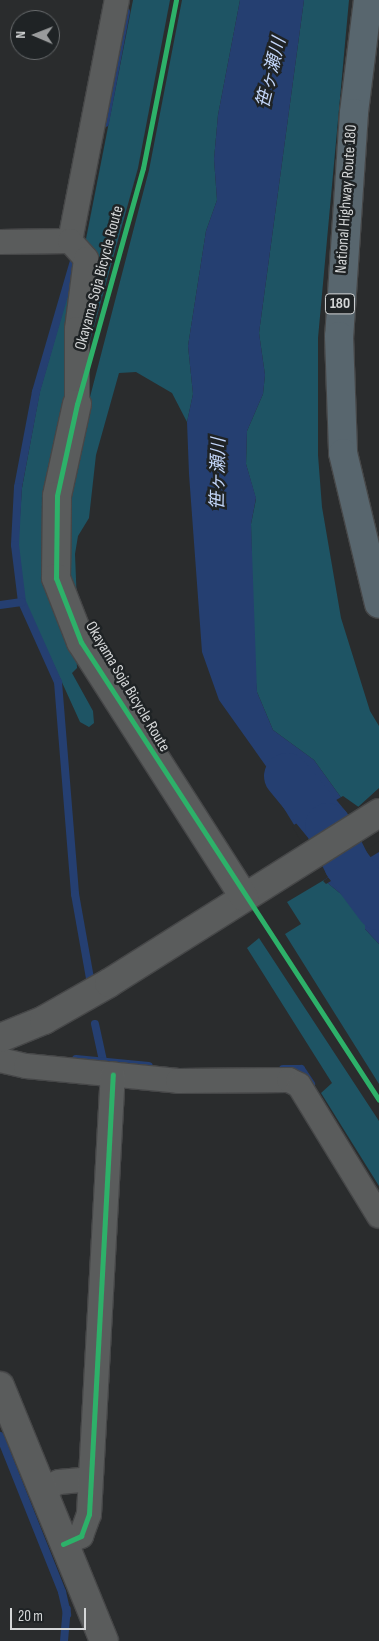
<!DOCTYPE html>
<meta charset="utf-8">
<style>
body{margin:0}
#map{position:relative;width:379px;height:1641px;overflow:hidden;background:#2a2c2d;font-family:"Sofia Sans Condensed","Noto Sans JP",sans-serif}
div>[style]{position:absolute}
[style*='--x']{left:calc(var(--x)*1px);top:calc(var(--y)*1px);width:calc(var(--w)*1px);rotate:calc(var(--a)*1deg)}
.green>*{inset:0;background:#1e5464}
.water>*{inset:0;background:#253f71}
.pier>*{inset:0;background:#2a2c2d}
.stream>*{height:8px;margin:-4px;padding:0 4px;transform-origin:4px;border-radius:4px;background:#253f71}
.river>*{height:46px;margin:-23px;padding:0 23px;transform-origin:23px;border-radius:23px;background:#253f71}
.roads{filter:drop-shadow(1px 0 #464748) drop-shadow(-1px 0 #464748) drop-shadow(0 1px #464748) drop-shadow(0 -1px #464748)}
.minor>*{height:24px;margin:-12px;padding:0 12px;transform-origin:12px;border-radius:12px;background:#5a5c5c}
.tertiary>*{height:28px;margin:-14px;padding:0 14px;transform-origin:14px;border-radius:14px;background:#5a5c5c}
.secondary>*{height:28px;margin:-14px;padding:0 14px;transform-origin:14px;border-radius:14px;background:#5a5c5c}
.trunk>*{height:28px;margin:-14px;padding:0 14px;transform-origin:14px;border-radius:14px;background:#58666e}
.cycleway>*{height:5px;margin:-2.5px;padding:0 2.5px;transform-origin:2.5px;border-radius:2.5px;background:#2db169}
span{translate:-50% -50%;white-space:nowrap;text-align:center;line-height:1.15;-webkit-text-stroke:5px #1f2325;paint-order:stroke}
.shield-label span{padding:1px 4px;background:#1f2325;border:1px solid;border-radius:4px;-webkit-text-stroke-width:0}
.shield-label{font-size:15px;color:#d5d7d8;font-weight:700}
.street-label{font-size:16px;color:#d5d7d8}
.water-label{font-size:18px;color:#c3d6f9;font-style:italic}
.north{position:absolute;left:10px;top:10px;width:50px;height:50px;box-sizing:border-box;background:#1f2325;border:1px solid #686b6d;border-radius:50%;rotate:271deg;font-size:14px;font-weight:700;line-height:20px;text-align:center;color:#d5d7d8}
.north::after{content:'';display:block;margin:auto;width:18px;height:22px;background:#999b9c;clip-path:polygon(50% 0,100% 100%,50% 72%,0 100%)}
.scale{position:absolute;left:10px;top:1608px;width:76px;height:22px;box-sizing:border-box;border:2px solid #d5d7d8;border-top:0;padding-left:6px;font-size:15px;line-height:18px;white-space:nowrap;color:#d5d7d8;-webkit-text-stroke:4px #1f2325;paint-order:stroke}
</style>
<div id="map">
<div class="green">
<div style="clip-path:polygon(133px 0,170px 0,138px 168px,82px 370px,85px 244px)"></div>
<div style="clip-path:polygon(182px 0,240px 0,218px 115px,214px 159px,217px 200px,206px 231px,188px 346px,193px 394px,187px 422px,172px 393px,136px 372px,119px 373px,96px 455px,89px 518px,78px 536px,75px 554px,77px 604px,63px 579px,64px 497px,149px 170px)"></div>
<div style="clip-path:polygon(304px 0,349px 0,318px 338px,318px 455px,322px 507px,341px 618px,370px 711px,379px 726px,379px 788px,358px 807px,345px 803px,314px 760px,273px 730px,257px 692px,254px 663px,251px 524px,256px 499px,246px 464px,247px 431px,263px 394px,265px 375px,259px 333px)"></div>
<div style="clip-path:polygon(73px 276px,78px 297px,54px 493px,76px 645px,77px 668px,72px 673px,93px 711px,94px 723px,89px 727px,80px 722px,25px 601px,18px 545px,22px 488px,40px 391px)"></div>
<div style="clip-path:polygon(324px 880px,347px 899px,365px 907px,365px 929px,379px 944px,379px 1084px,285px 934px,301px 924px,287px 902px)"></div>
<div style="clip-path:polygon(259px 938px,379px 1121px,379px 1186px,321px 1093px,332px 1083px,247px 948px)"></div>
</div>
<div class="water">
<div style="clip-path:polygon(240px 0,304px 0,259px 333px,265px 375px,263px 394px,247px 431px,246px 464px,256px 498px,251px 524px,257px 692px,273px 730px,314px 760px,345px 803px,304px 841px,280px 802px,268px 769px,219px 700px,202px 652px,189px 474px,187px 422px,193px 394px,188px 346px,206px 231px,217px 200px,214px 159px,218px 115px)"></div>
<div style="clip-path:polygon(379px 843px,379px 944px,365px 929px,365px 907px,347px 899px,324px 880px)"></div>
</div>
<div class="pier">
<div style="clip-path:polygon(343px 796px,360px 808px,302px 843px,292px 826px)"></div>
<div style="clip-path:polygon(379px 841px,379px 852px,326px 884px,323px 881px)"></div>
</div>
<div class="stream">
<div style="--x:105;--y:123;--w:113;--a:-79.3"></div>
<div style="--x:76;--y:254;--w:144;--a:106.2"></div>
<div style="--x:36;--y:392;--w:97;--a:100.7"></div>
<div style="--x:18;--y:487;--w:58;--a:93"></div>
<div style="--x:15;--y:545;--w:57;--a:83"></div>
<div style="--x:22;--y:602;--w:88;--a:65.8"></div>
<div style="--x:58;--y:682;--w:213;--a:85.4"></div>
<div style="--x:75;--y:894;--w:85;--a:79.9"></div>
<div style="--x:0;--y:605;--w:22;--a:-8"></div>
<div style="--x:95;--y:1024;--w:47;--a:77.7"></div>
<div style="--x:76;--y:1059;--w:73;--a:5.5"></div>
<div style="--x:283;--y:1069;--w:18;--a:0"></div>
<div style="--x:301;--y:1069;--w:18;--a:56"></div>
<div style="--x:0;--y:1436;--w:168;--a:68.3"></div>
<div style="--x:62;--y:1592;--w:23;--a:77"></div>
<div style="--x:64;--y:1641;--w:32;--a:-85"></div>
</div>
<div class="river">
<div style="--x:287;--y:776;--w:65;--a:50.6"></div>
<div style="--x:328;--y:826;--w:42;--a:63.4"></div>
<div style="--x:347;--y:864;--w:54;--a:53.3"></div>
</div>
<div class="roads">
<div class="minor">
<div style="--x:70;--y:241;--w:246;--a:-79"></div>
<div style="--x:0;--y:242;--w:70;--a:-0.8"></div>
<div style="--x:70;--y:241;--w:24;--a:48"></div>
<div style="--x:86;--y:259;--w:71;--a:97.3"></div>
<div style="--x:77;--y:329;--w:75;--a:90"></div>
<div style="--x:0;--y:1060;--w:27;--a:13"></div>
<div style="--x:26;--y:1066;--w:153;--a:5.6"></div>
<div style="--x:178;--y:1081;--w:111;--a:-0.5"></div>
<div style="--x:289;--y:1080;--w:11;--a:27"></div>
<div style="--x:299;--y:1085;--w:153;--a:58.6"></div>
<div style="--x:42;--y:1490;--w:19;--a:-25"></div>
<div style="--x:59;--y:1482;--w:25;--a:-5"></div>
<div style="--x:63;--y:1544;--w:20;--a:-24"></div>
<div style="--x:81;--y:1536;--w:23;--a:-70"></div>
<div style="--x:89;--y:1514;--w:440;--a:-86.9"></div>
</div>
<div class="tertiary">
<div style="--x:0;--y:1038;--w:48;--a:-22.2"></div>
<div style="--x:44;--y:1020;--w:75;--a:-29.6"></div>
<div style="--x:109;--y:983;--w:319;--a:-32.2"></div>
</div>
<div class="secondary">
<div style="--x:77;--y:404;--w:94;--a:102.3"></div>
<div style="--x:57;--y:496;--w:82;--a:90.7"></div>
<div style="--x:56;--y:578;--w:69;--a:68.7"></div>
<div style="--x:81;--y:642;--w:303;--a:57.4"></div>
<div style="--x:0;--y:1386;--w:275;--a:67.8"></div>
</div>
<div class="trunk">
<div style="--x:368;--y:0;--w:114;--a:97.1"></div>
<div style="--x:354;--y:113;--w:224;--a:93.8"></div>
<div style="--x:339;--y:336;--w:117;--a:88"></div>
<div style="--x:343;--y:453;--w:155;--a:76.6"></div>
</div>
</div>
<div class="cycleway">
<div style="--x:176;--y:0;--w:171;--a:101.1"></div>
<div style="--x:143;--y:168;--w:245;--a:105.6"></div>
<div style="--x:77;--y:404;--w:94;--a:102.3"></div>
<div style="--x:57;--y:496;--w:82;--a:90.7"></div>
<div style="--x:56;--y:578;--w:69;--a:68.7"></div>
<div style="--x:81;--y:642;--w:546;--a:56.95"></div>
<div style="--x:63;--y:1544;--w:20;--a:-24"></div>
<div style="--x:81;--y:1536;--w:23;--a:-70"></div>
<div style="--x:89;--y:1514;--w:440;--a:-86.9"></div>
</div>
<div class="shield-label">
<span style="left:340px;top:304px">180</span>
</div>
<div class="street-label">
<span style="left:347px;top:199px;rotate:-86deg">National Highway Route 180</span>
<span style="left:100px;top:278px;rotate:-75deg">Okayama Soja Bicycle Route</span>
<span style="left:127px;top:687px;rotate:59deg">Okayama Soja Bicycle Route</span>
</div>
<div class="water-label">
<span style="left:272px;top:73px;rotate:-76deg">笹ヶ瀬川</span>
<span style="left:219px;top:474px;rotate:-89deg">笹ヶ瀬川</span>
</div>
<div class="north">N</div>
<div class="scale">20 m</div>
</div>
